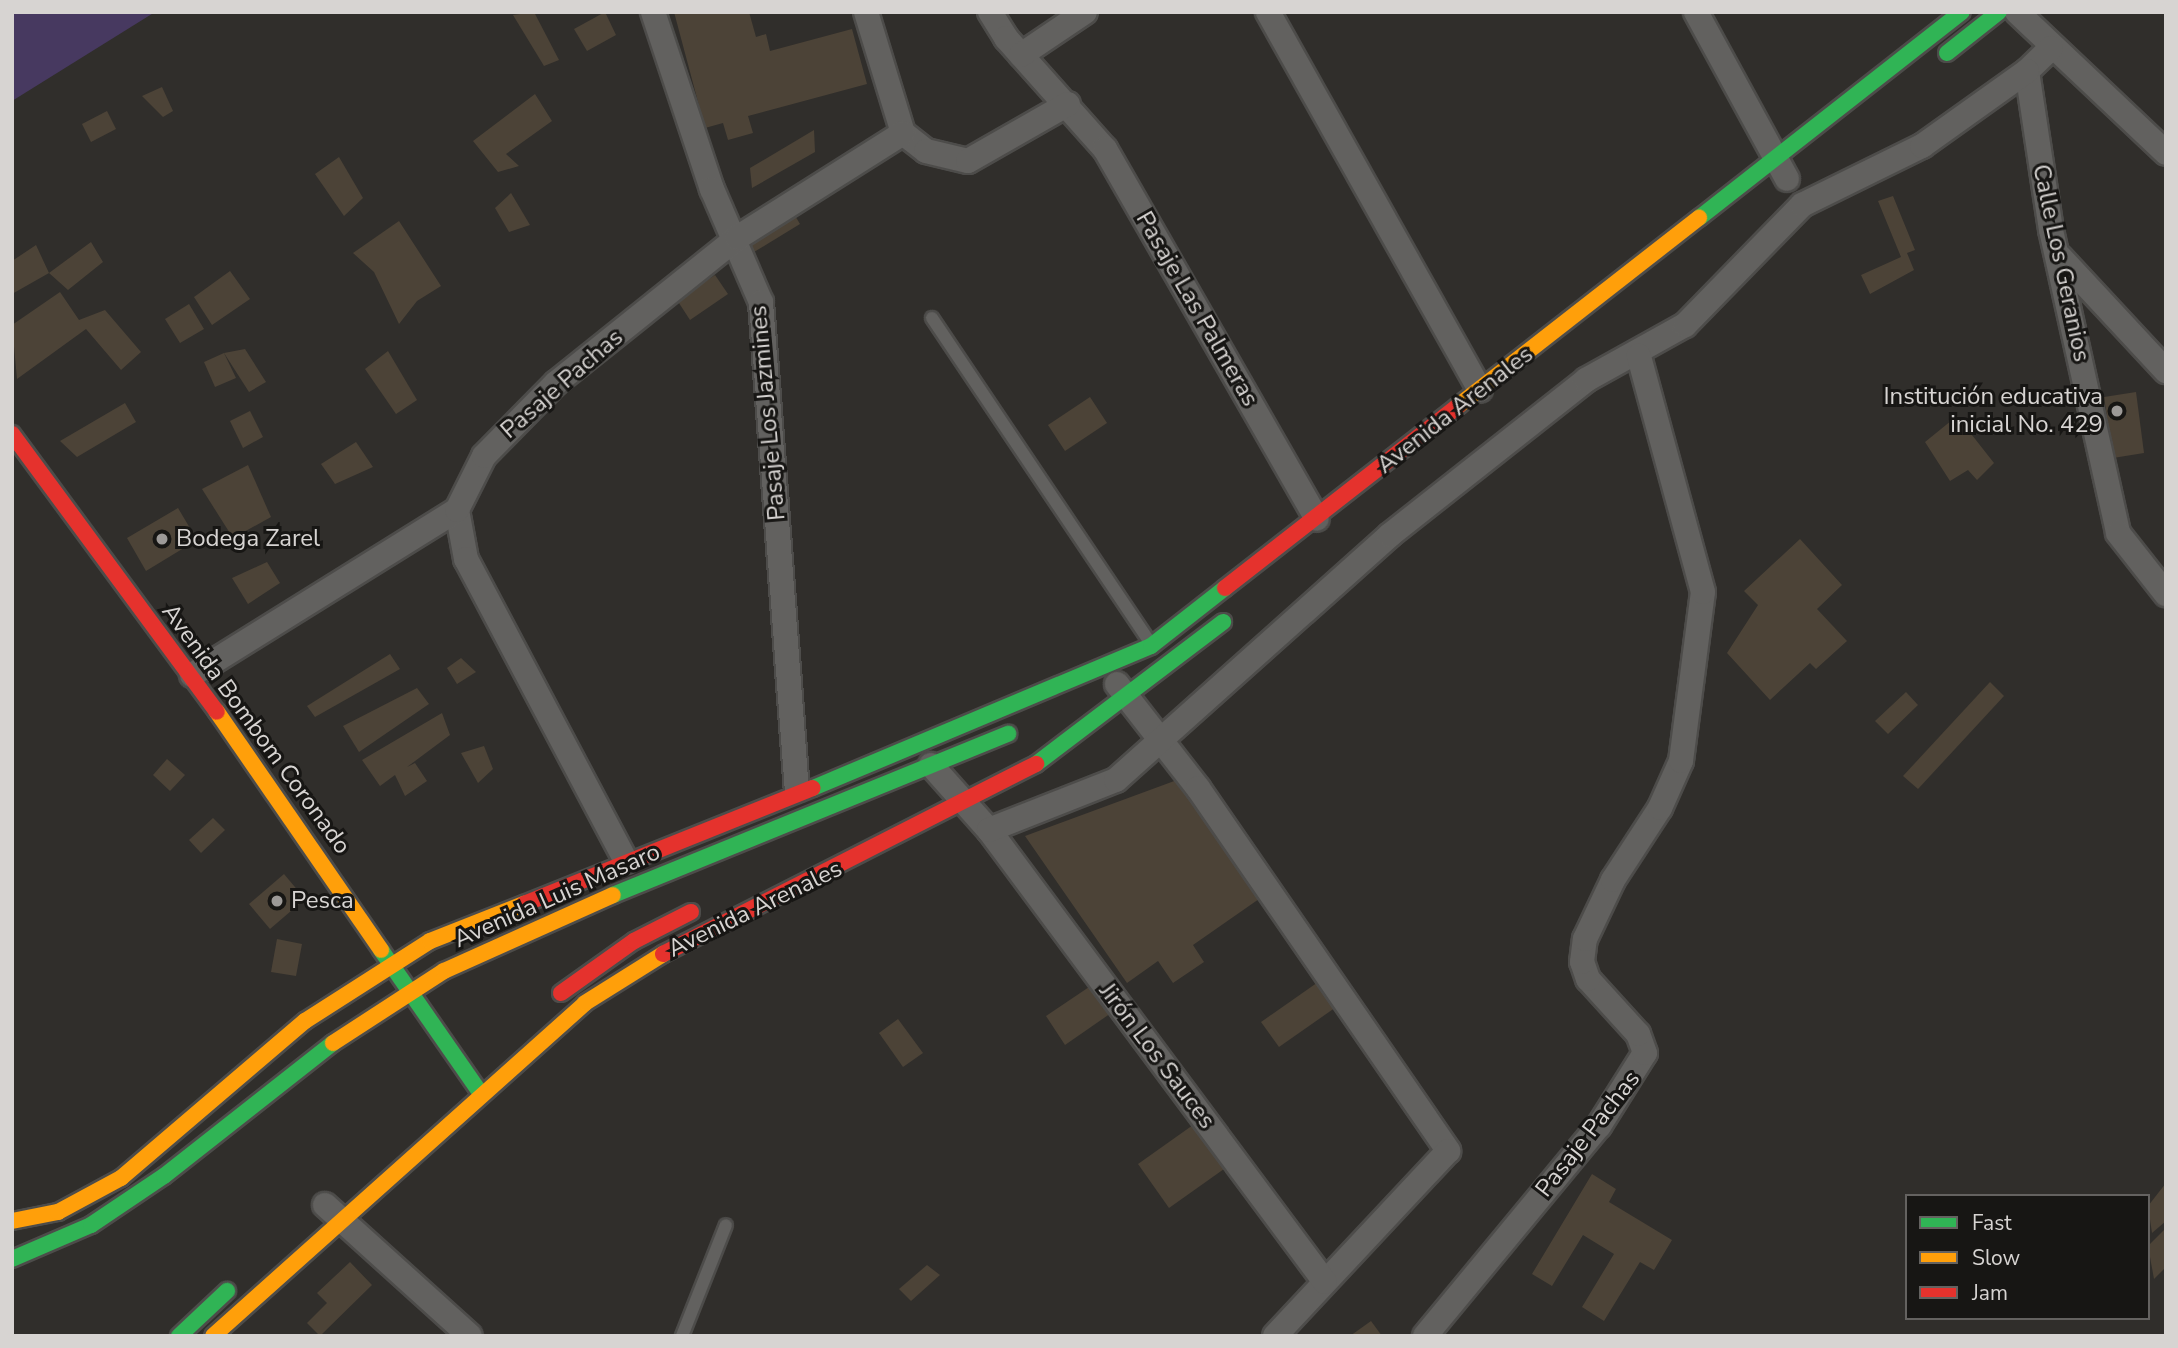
<!DOCTYPE html>
<meta charset="utf-8">
<style>
body{margin:0}
#map{position:relative;width:2178px;height:1348px;overflow:hidden;background:#302e2b;font-family:"Nunito Sans",sans-serif}
div>[style]{position:absolute}
[style*='--x']{left:calc(var(--x)*1px);top:calc(var(--y)*1px);width:calc(var(--w)*1px);rotate:calc(var(--a)*1deg)}
.green>*{inset:0;background:#473960}
.building>*{inset:0;background:#4c4337}
.roads{filter:drop-shadow(2px 0 #4d4c4a) drop-shadow(-2px 0 #4d4c4a) drop-shadow(0 2px #4d4c4a) drop-shadow(0 -2px #4d4c4a)}
.lane>*{height:12px;margin:-6px;padding:0 6px;transform-origin:6px;border-radius:6px;background:#62615f}
.street>*{height:24px;margin:-12px;padding:0 12px;transform-origin:12px;border-radius:12px;background:#62615f}
.fast>*{height:16px;margin:-8px;padding:0 8px;transform-origin:8px;border-radius:8px;background:#30b455}
.slow>*{height:16px;margin:-8px;padding:0 8px;transform-origin:8px;border-radius:8px;background:#ff9f0a}
.jam>*{height:16px;margin:-8px;padding:0 8px;transform-origin:8px;border-radius:8px;background:#e5322d}
.dots>*{width:19px;height:19px;translate:-50% -50%;box-sizing:border-box;border:4px solid #171614;border-radius:50%}
span{translate:-50% -50%;white-space:nowrap;text-align:center;line-height:1.15;-webkit-text-stroke:6px #171614;paint-order:stroke}
.street-label{font-size:24px;color:#d7d4d2}
.poi-label{font-size:24px;color:#d7d4d2}
.right{translate:-100% -50%;text-align:right}
.left{translate:0 -50%;text-align:left}
.frame{position:absolute;inset:0;border:14px solid #d7d4d2;pointer-events:none}
.legend{position:absolute;left:1905px;top:1194px;width:245px;height:126px;box-sizing:border-box;background:#171614;border:2px solid #646260;margin:0;padding:9px 12px;list-style:none;font-size:21px;color:#d7d4d2}
.legend li{display:flex;align-items:center;gap:14px;height:35px}
.legend b{width:35px;border:2px solid #646260}
</style>
<div id="map">
<div class="green">
<div style="clip-path:polygon(12px 12px,155px 12px,12px 101px)"></div>
</div>
<div class="building">
<div style="clip-path:polygon(534px 12px,559px 60px,544px 66px,513px 15px)"></div>
<div style="clip-path:polygon(605px 12px,616px 35px,587px 51px,574px 29px)"></div>
<div style="clip-path:polygon(674px 12px,749px 12px,756px 37px,766px 34px,770px 51px,852px 29px,867px 84px,748px 116px,753px 133px,728px 140px,723px 123px,705px 128px)"></div>
<div style="clip-path:polygon(162px 87px,173px 111px,163px 117px,142px 96px)"></div>
<div style="clip-path:polygon(535px 94px,552px 121px,506px 154px,519px 166px,498px 172px,473px 141px)"></div>
<div style="clip-path:polygon(107px 111px,116px 129px,91px 142px,82px 124px)"></div>
<div style="clip-path:polygon(814px 130px,815px 152px,752px 188px,750px 168px)"></div>
<div style="clip-path:polygon(339px 157px,363px 198px,344px 216px,315px 174px)"></div>
<div style="clip-path:polygon(511px 193px,530px 225px,509px 232px,495px 208px)"></div>
<div style="clip-path:polygon(1893px 196px,1915px 250px,1907px 253px,1914px 270px,1870px 294px,1861px 275px,1901px 257px,1878px 201px)"></div>
<div style="clip-path:polygon(791px 209px,800px 224px,754px 252px,745px 237px)"></div>
<div style="clip-path:polygon(399px 221px,441px 286px,417px 301px,399px 324px,374px 272px,353px 253px)"></div>
<div style="clip-path:polygon(91px 242px,103px 262px,68px 290px,49px 273px,12px 294px,12px 261px,36px 245px,49px 273px)"></div>
<div style="clip-path:polygon(230px 271px,250px 299px,212px 325px,194px 297px)"></div>
<div style="clip-path:polygon(715px 275px,728px 294px,690px 320px,677px 300px)"></div>
<div style="clip-path:polygon(60px 292px,79px 320px,105px 310px,141px 352px,121px 370px,86px 329px,17px 379px,12px 325px)"></div>
<div style="clip-path:polygon(189px 304px,204px 329px,180px 343px,165px 319px)"></div>
<div style="clip-path:polygon(245px 349px,266px 382px,249px 392px,224px 353px)"></div>
<div style="clip-path:polygon(388px 351px,417px 400px,396px 414px,365px 369px)"></div>
<div style="clip-path:polygon(224px 353px,236px 378px,215px 387px,204px 362px)"></div>
<div style="clip-path:polygon(2136px 392px,2144px 453px,2113px 458px,2104px 397px)"></div>
<div style="clip-path:polygon(1090px 397px,1107px 423px,1065px 451px,1048px 425px)"></div>
<div style="clip-path:polygon(125px 403px,136px 422px,77px 457px,60px 441px)"></div>
<div style="clip-path:polygon(250px 411px,263px 437px,243px 448px,230px 421px)"></div>
<div style="clip-path:polygon(1957px 416px,1994px 463px,1977px 480px,1968px 470px,1950px 481px,1925px 442px)"></div>
<div style="clip-path:polygon(356px 442px,373px 467px,335px 484px,321px 464px)"></div>
<div style="clip-path:polygon(248px 465px,271px 517px,233px 538px,202px 489px)"></div>
<div style="clip-path:polygon(178px 508px,197px 540px,146px 571px,127px 538px)"></div>
<div style="clip-path:polygon(1800px 539px,1842px 585px,1817px 609px,1847px 641px,1816px 669px,1810px 663px,1770px 700px,1727px 653px,1758px 605px,1744px 591px)"></div>
<div style="clip-path:polygon(267px 562px,280px 583px,248px 604px,232px 578px)"></div>
<div style="clip-path:polygon(390px 654px,400px 669px,315px 717px,307px 706px)"></div>
<div style="clip-path:polygon(461px 658px,476px 672px,457px 684px,447px 668px)"></div>
<div style="clip-path:polygon(1990px 682px,2004px 696px,1918px 789px,1903px 776px)"></div>
<div style="clip-path:polygon(417px 688px,429px 704px,359px 752px,343px 726px)"></div>
<div style="clip-path:polygon(1906px 692px,1918px 705px,1888px 734px,1875px 721px)"></div>
<div style="clip-path:polygon(442px 713px,450px 735px,407px 767px,415px 763px,427px 781px,405px 796px,395px 775px,380px 786px,362px 760px)"></div>
<div style="clip-path:polygon(484px 746px,493px 769px,478px 783px,461px 753px)"></div>
<div style="clip-path:polygon(167px 759px,185px 775px,170px 791px,153px 775px)"></div>
<div style="clip-path:polygon(1177px 780px,1259px 899px,1193px 945px,1204px 962px,1173px 983px,1158px 961px,1127px 983px,1025px 836px)"></div>
<div style="clip-path:polygon(213px 818px,225px 830px,201px 853px,189px 840px)"></div>
<div style="clip-path:polygon(284px 874px,305px 899px,270px 929px,249px 904px)"></div>
<div style="clip-path:polygon(277px 939px,302px 944px,296px 976px,271px 972px)"></div>
<div style="clip-path:polygon(1321px 980px,1339px 1005px,1279px 1047px,1261px 1022px)"></div>
<div style="clip-path:polygon(1095px 983px,1114px 1011px,1065px 1045px,1046px 1016px)"></div>
<div style="clip-path:polygon(898px 1019px,923px 1053px,903px 1067px,879px 1033px)"></div>
<div style="clip-path:polygon(1193px 1125px,1224px 1169px,1169px 1208px,1138px 1164px)"></div>
<div style="clip-path:polygon(1592px 1174px,1616px 1189px,1609px 1202px,1672px 1240px,1654px 1270px,1640px 1262px,1604px 1321px,1582px 1307px,1614px 1254px,1583px 1235px,1552px 1286px,1532px 1274px)"></div>
<div style="clip-path:polygon(2166px 1183px,2166px 1221px,2152px 1233px,2148px 1206px)"></div>
<div style="clip-path:polygon(2166px 1228px,2166px 1267px,2154px 1279px,2148px 1246px)"></div>
<div style="clip-path:polygon(350px 1262px,372px 1285px,320px 1336px,307px 1323px,327px 1303px,317px 1293px)"></div>
<div style="clip-path:polygon(927px 1265px,940px 1275px,911px 1301px,899px 1289px)"></div>
<div style="clip-path:polygon(1371px 1321px,1382px 1336px,1350px 1336px)"></div>
</div>
<div class="roads">
<div class="lane">
<div style="--x:932;--y:318;--w:391;--a:56.1"></div>
<div style="--x:682;--y:1336;--w:119;--a:-68.4"></div>
</div>
<div class="street">
<div style="--x:653;--y:12;--w:187;--a:71.6"></div>
<div style="--x:712;--y:189;--w:123;--a:66.6"></div>
<div style="--x:761;--y:302;--w:489;--a:85.8"></div>
<div style="--x:866;--y:12;--w:127;--a:73"></div>
<div style="--x:990;--y:12;--w:31;--a:58"></div>
<div style="--x:1006;--y:38;--w:149;--a:48.3"></div>
<div style="--x:1105;--y:149;--w:426;--a:60.2"></div>
<div style="--x:1268;--y:12;--w:433;--a:60.7"></div>
<div style="--x:1696;--y:12;--w:190;--a:61.4"></div>
<div style="--x:2017;--y:12;--w:205;--a:43.4"></div>
<div style="--x:2051;--y:48;--w:33;--a:136"></div>
<div style="--x:2027;--y:71;--w:161;--a:81.4"></div>
<div style="--x:2051;--y:230;--w:310;--a:77.5"></div>
<div style="--x:2118;--y:533;--w:78;--a:51.8"></div>
<div style="--x:1021;--y:55;--w:77;--a:-33.9"></div>
<div style="--x:903;--y:133;--w:29;--a:38"></div>
<div style="--x:926;--y:151;--w:43;--a:13.4"></div>
<div style="--x:968;--y:161;--w:115;--a:-29.7"></div>
<div style="--x:2060;--y:257;--w:156;--a:47.1"></div>
<div style="--x:457;--y:510;--w:50;--a:79.6"></div>
<div style="--x:466;--y:559;--w:342;--a:62.1"></div>
<div style="--x:192;--y:675;--w:312;--a:-31.9"></div>
<div style="--x:457;--y:510;--w:60;--a:-63.4"></div>
<div style="--x:484;--y:456;--w:103;--a:-45.4"></div>
<div style="--x:556;--y:383;--w:232;--a:-38.7"></div>
<div style="--x:737;--y:238;--w:196;--a:-32.3"></div>
<div style="--x:1117;--y:684;--w:132;--a:52.1"></div>
<div style="--x:1198;--y:788;--w:441;--a:55.4"></div>
<div style="--x:1448;--y:1151;--w:253;--a:133.1"></div>
<div style="--x:931;--y:765;--w:87;--a:48.3"></div>
<div style="--x:989;--y:830;--w:563;--a:53.37"></div>
<div style="--x:989;--y:830;--w:136;--a:-21.5"></div>
<div style="--x:1116;--y:780;--w:368;--a:-41.8"></div>
<div style="--x:1390;--y:535;--w:250;--a:-38.3"></div>
<div style="--x:1586;--y:380;--w:113;--a:-29.1"></div>
<div style="--x:1685;--y:325;--w:168;--a:-45.7"></div>
<div style="--x:1802;--y:205;--w:134;--a:-26.2"></div>
<div style="--x:1922;--y:146;--w:129;--a:-35.5"></div>
<div style="--x:325;--y:1205;--w:195;--a:42.1"></div>
<div style="--x:1425;--y:1336;--w:273;--a:-50.4"></div>
<div style="--x:1599;--y:1126;--w:86;--a:-57.8"></div>
<div style="--x:1645;--y:1053;--w:20;--a:-110"></div>
<div style="--x:1638;--y:1034;--w:74;--a:-132.3"></div>
<div style="--x:1588;--y:979;--w:18;--a:-109"></div>
<div style="--x:1582;--y:962;--w:23;--a:-83"></div>
<div style="--x:1585;--y:939;--w:65;--a:-64.6"></div>
<div style="--x:1613;--y:880;--w:86;--a:-56.9"></div>
<div style="--x:1660;--y:808;--w:51;--a:-65.9"></div>
<div style="--x:1681;--y:761;--w:170;--a:-82.6"></div>
<div style="--x:1703;--y:592;--w:245;--a:-105.2"></div>
</div>
<div class="fast">
<div style="--x:1947;--y:53;--w:66;--a:-38.3"></div>
<div style="--x:1699;--y:218;--w:334;--a:-38.1"></div>
<div style="--x:1036;--y:764;--w:235;--a:-37.2"></div>
<div style="--x:813;--y:788;--w:367;--a:-22.8"></div>
<div style="--x:1151;--y:646;--w:94;--a:-38.1"></div>
<div style="--x:613;--y:895;--w:427;--a:-22.2"></div>
<div style="--x:381;--y:950;--w:172;--a:55.2"></div>
<div style="--x:12;--y:1259;--w:86;--a:-23.3"></div>
<div style="--x:91;--y:1225;--w:88;--a:-33.9"></div>
<div style="--x:164;--y:1176;--w:215;--a:-38.2"></div>
<div style="--x:179;--y:1336;--w:66;--a:-43.2"></div>
</div>
<div class="slow">
<div style="--x:1458;--y:406;--w:306;--a:-38"></div>
<div style="--x:217;--y:712;--w:289;--a:55.4"></div>
<div style="--x:333;--y:1043;--w:132;--a:-33"></div>
<div style="--x:444;--y:971;--w:185;--a:-24.2"></div>
<div style="--x:12;--y:1221;--w:47;--a:-11.1"></div>
<div style="--x:58;--y:1212;--w:72;--a:-28.4"></div>
<div style="--x:121;--y:1178;--w:242;--a:-40.5"></div>
<div style="--x:305;--y:1021;--w:148;--a:-32.6"></div>
<div style="--x:430;--y:941;--w:101;--a:-21.5"></div>
<div style="--x:213;--y:1336;--w:499;--a:-41.8"></div>
<div style="--x:585;--y:1003;--w:92;--a:-32.1"></div>
</div>
<div class="jam">
<div style="--x:12;--y:434;--w:345;--a:53.6"></div>
<div style="--x:1225;--y:588;--w:296;--a:-38"></div>
<div style="--x:524;--y:904;--w:311;--a:-21.9"></div>
<div style="--x:663;--y:954;--w:419;--a:-27"></div>
<div style="--x:561;--y:993;--w:90;--a:-35.5"></div>
<div style="--x:634;--y:941;--w:64;--a:-27"></div>
</div>
</div>
<div class="dots">
<div style="left:2117px;top:411px;background:#9d9a98"></div>
<div style="left:162px;top:539px;background:#9d9a98"></div>
<div style="left:277px;top:901px;background:#9d9a98"></div>
</div>
<div class="street-label">
<span style="left:2061px;top:263px;rotate:78deg">Calle Los Geranios</span>
<span style="left:1197px;top:309px;rotate:60deg">Pasaje Las Palmeras</span>
<span style="left:562px;top:384px;rotate:-41deg">Pasaje Pachas</span>
<span style="left:1455px;top:410px;rotate:-38deg">Avenida Arenales</span>
<span style="left:768px;top:413px;rotate:-95deg">Pasaje Los Jazmines</span>
<span style="left:256px;top:729px;rotate:54deg">Avenida Bombom Coronado</span>
<span style="left:557px;top:896px;rotate:-24deg">Avenida Luis Masaro</span>
<span style="left:755px;top:909px;rotate:-26deg">Avenida Arenales</span>
<span style="left:1157px;top:1056px;rotate:53deg">Jirón Los Sauces</span>
<span style="left:1588px;top:1134px;rotate:-52deg">Pasaje Pachas</span>
</div>
<div class="poi-label">
<span class="right" style="left:2103px;top:411px">Institución educativa<br>inicial No. 429</span>
<span class="left" style="left:176px;top:539px">Bodega Zarel</span>
<span class="left" style="left:291px;top:901px">Pesca</span>
</div>
<div class="frame"></div>
<ul class="legend">
<li><b style="height:9px;background:#30b455"></b>Fast</li>
<li><b style="height:9px;background:#ff9f0a"></b>Slow</li>
<li><b style="height:9px;background:#e5322d"></b>Jam</li>
</ul>
</div>
